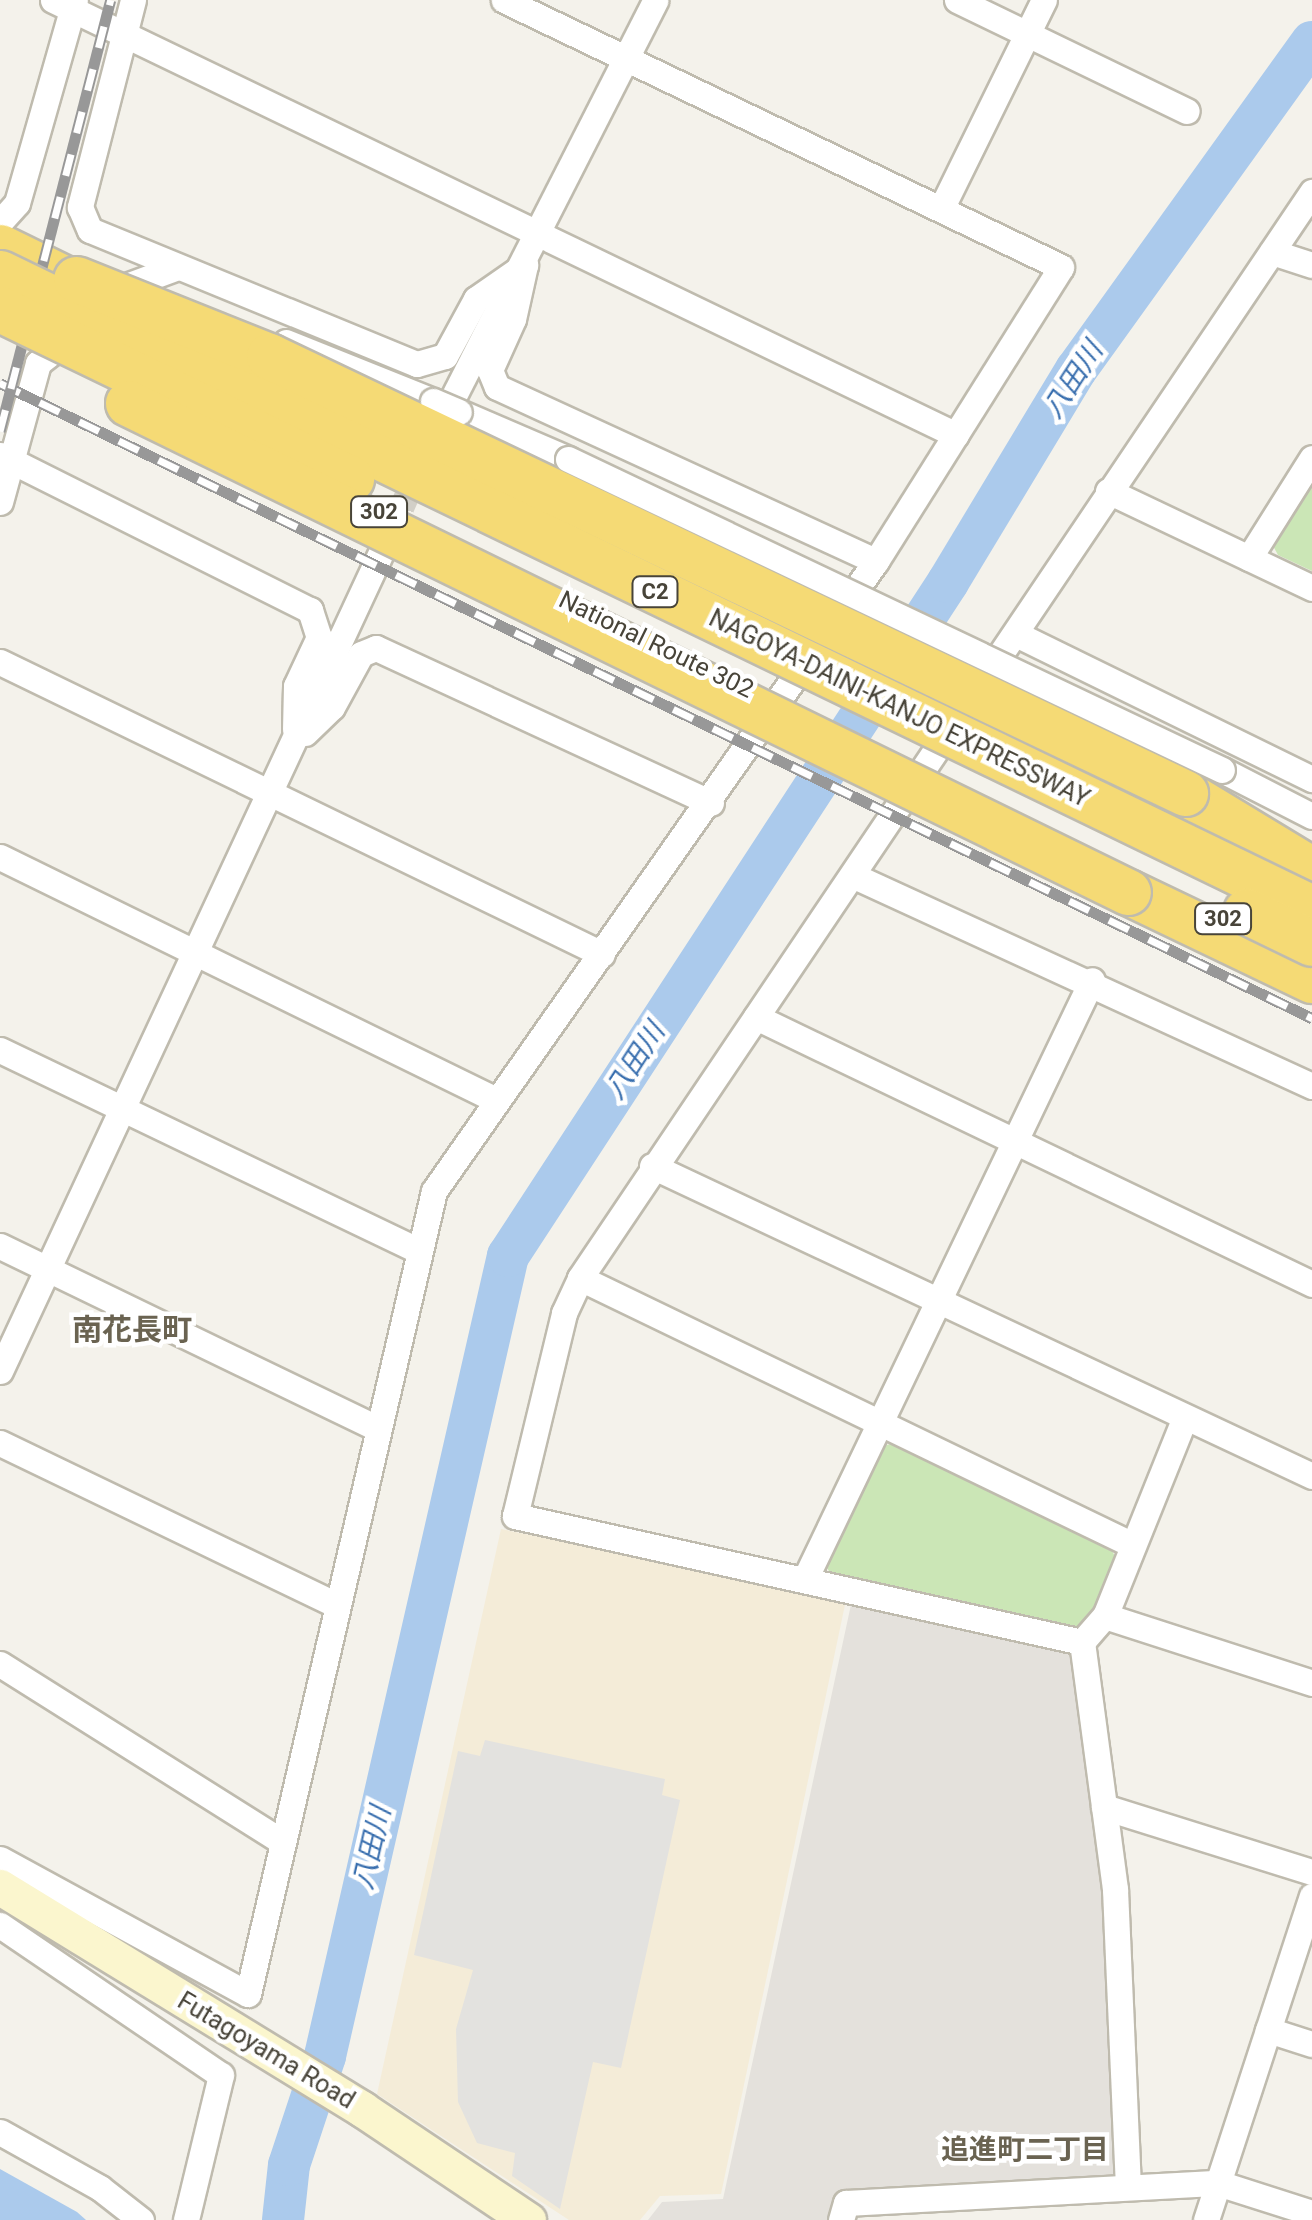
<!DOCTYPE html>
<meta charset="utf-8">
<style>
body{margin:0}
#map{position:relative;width:1312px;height:2220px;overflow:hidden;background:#f4f2eb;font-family:Roboto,"Noto Sans JP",sans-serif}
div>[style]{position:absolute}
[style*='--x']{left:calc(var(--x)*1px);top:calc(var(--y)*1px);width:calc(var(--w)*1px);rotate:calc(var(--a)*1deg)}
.commercial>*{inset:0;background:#f4ecd8}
.industrial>*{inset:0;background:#e4e1dc}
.green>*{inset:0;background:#cbe6b6}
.parking>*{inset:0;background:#e3e2df}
.water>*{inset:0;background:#abcaec}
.river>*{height:42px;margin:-21px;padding:0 21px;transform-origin:21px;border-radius:21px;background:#abcaec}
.street-tunnel>*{height:25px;margin-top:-12.5px;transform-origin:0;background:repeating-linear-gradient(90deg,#d2cfc7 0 25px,transparent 0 37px)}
.roads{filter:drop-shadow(2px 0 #bfbbae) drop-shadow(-2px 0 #bfbbae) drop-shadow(0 2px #bfbbae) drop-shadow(0 -2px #bfbbae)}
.street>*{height:25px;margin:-12.5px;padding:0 12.5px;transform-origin:12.5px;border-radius:12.5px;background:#fff}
.secondary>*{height:35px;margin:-17.5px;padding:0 17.5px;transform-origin:17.5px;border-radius:17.5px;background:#fbf6ce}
.highway>*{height:45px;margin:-22.5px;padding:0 22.5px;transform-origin:22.5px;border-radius:22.5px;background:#f5da75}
.rail>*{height:11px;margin-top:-5.5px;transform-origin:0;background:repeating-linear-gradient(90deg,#fff 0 22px,#989898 0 44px);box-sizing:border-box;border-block:2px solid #989898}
.bridges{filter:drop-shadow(2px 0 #bfbbae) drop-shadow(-2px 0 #bfbbae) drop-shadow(0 2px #bfbbae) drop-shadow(0 -2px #bfbbae)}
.street-bridge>*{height:25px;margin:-12.5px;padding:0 12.5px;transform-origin:12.5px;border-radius:12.5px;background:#fff}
.highway-bridge>*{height:45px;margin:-22.5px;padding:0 22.5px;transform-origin:22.5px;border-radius:22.5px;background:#f5da75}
span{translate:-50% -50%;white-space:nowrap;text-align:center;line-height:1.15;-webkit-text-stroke:9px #fff;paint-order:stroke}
.shield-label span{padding:2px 8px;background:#fff;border:2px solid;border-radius:8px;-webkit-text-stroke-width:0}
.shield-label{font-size:22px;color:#484439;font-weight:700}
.street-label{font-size:25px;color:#484439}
.water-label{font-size:28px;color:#386eae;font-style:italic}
.neighbourhood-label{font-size:28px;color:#6a6351;font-weight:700}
.quarter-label{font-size:30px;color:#6a6351;font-weight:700}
</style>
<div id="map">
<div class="commercial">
<div style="clip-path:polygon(501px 1529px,846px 1600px,721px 2194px,660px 2196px,640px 2220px,569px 2220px,377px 2094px)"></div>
</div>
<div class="industrial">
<div style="clip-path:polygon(852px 1600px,1061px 1646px,1070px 1655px,1104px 1889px,1116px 2170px,1109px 2178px,838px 2193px,830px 2220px,648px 2220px,662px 2202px,723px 2199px)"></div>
</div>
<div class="green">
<div style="clip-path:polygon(1312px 481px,1312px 571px,1278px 555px,1272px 544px)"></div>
<div style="clip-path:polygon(893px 1443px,1111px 1549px,1116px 1558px,1090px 1623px,1080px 1628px,831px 1574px,825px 1565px,881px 1447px)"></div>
</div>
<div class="parking">
<div style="clip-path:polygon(485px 1740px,665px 1779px,662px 1795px,680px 1800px,621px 2068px,593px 2062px,560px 2209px,512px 2176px,515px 2153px,477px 2143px,458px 2102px,456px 2029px,473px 1970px,414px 1955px,458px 1751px,480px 1756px)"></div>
</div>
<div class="water">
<div style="clip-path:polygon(0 2169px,77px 2212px,86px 2220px,0 2220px)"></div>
</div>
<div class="river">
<div style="--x:283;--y:2220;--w:55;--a:-83.8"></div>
<div style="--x:289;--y:2165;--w:115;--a:-71.7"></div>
<div style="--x:325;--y:2056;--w:821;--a:-77.12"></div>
<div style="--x:508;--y:1256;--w:805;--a:-56.86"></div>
<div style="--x:948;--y:582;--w:248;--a:-58.9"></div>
<div style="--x:1076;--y:370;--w:404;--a:-54.3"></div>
</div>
<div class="street-tunnel">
<div style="--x:387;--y:541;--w:85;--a:-66.4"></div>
</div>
<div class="roads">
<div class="street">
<div style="--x:53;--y:0;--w:1002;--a:25.72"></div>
<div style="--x:133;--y:0;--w:214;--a:104.4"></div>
<div style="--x:80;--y:207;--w:25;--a:67"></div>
<div style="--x:90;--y:230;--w:353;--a:22.3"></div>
<div style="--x:417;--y:364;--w:29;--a:-16"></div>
<div style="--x:445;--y:356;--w:65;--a:-61.5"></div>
<div style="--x:476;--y:299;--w:60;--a:-34.8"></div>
<div style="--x:957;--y:0;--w:255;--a:25.8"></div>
<div style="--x:941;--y:209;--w:233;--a:-63.8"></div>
<div style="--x:0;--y:222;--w:25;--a:-48"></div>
<div style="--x:17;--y:203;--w:211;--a:-74.1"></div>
<div style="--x:1272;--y:252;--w:42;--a:18"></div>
<div style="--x:525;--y:265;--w:55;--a:102.5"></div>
<div style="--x:513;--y:319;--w:56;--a:114.3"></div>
<div style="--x:490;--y:370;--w:18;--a:68"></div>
<div style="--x:497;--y:387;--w:417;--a:24.7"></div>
<div style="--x:129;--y:285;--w:52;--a:-20.2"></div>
<div style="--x:286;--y:342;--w:158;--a:21.9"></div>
<div style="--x:459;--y:412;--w:119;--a:23.3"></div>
<div style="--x:438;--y:427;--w:479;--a:-63"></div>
<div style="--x:0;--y:455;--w:347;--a:26.6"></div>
<div style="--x:310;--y:610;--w:28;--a:72"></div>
<div style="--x:319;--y:637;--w:54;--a:115.1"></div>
<div style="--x:296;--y:686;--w:43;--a:91.3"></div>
<div style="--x:1108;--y:491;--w:226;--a:25.4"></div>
<div style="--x:0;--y:502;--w:144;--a:-74.7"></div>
<div style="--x:38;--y:363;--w:18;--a:-38"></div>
<div style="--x:1249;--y:558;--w:118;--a:-57.8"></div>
<div style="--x:1016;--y:634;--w:330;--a:26.1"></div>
<div style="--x:0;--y:662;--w:669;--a:25.88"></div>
<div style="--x:305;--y:733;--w:37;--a:-44"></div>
<div style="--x:332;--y:707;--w:60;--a:-61.3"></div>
<div style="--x:361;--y:654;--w:16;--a:-22"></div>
<div style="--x:376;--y:648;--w:369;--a:24.8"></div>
<div style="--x:1222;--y:770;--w:101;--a:27.1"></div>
<div style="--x:0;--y:857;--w:552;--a:26.1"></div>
<div style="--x:854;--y:876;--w:504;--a:24.63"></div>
<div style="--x:756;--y:1017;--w:617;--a:25.65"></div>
<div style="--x:0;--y:1050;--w:465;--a:25.6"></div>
<div style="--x:652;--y:1166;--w:729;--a:25.16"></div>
<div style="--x:0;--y:1246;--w:419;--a:25.8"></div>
<div style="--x:580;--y:1278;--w:614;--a:25.77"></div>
<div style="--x:0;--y:1371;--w:910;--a:-65.04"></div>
<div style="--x:0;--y:1443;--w:373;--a:25.7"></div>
<div style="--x:805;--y:1579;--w:664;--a:-64.4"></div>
<div style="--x:1105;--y:1616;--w:218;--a:17.9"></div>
<div style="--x:1082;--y:1642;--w:35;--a:-49"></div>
<div style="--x:1105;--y:1616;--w:214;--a:-68.1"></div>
<div style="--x:0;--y:1664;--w:334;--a:32.2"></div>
<div style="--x:1104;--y:1807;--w:218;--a:17.4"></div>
<div style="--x:0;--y:1859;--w:282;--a:28.6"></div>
<div style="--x:248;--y:1994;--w:824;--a:-76.96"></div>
<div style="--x:434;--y:1191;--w:770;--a:-54.95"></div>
<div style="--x:876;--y:561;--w:347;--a:-57.8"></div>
<div style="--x:1061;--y:267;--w:618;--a:-154.39"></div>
<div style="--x:0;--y:1925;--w:267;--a:34.2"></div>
<div style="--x:221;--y:2075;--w:149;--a:103.6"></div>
<div style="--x:1268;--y:2030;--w:46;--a:17.7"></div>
<div style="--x:0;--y:2132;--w:115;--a:29.2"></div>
<div style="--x:100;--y:2188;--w:52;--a:38"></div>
<div style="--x:1128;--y:2187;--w:298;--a:-92.5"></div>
<div style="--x:1115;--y:1889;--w:249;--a:-97.6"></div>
<div style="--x:1082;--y:1642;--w:581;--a:-167.47"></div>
<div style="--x:515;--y:1516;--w:209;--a:-76.4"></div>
<div style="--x:564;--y:1313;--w:38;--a:-65"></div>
<div style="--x:580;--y:1278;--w:1310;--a:-56.02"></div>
<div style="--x:841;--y:2220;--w:18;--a:-74"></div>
<div style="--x:846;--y:2203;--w:373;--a:-3.1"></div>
<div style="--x:1218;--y:2183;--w:99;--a:17.7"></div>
<div style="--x:1206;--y:2220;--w:341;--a:-71.9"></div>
</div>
<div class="secondary">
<div style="--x:0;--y:1887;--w:425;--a:31.5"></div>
<div style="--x:362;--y:2109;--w:200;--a:33.8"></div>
</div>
<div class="highway">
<div style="--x:0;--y:247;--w:123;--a:26.1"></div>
<div style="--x:1185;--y:793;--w:149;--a:31.2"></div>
<div style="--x:1128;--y:892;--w:204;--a:25.6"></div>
</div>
</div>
<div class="rail">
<div style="--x:0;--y:383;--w:1458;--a:25.83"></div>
<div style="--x:0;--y:431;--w:445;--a:-75.6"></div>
</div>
<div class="bridges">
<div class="street-bridge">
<div style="--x:433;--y:401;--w:28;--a:23"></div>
<div style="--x:568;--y:459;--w:724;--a:25.43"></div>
</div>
<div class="highway-bridge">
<div style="--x:0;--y:273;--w:1458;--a:25.83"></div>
<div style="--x:76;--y:279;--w:208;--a:21.8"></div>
<div style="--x:269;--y:356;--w:1015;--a:25.5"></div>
<div style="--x:0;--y:309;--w:390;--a:25.8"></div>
<div style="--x:128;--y:403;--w:1113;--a:26.06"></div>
<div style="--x:1246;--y:911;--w:73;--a:25.9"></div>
</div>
</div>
<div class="shield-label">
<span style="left:379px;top:512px">302</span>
<span style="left:655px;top:592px">C2</span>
<span style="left:1223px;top:919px">302</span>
</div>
<div class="street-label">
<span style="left:656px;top:645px;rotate:26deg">National Route 302</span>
<span style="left:899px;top:709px;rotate:26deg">NAGOYA-DAINI-KANJO EXPRESSWAY</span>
<span style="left:266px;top:2051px;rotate:31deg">Futagoyama Road</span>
</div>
<div class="water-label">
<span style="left:1073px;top:380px;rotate:-57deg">八田川</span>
<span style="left:635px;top:1061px;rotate:-57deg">八田川</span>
<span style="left:372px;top:1848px;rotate:-77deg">八田川</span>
</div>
<div class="neighbourhood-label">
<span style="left:1025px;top:2150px">追進町二丁目</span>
</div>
<div class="quarter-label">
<span style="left:132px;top:1330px">南花長町</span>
</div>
</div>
